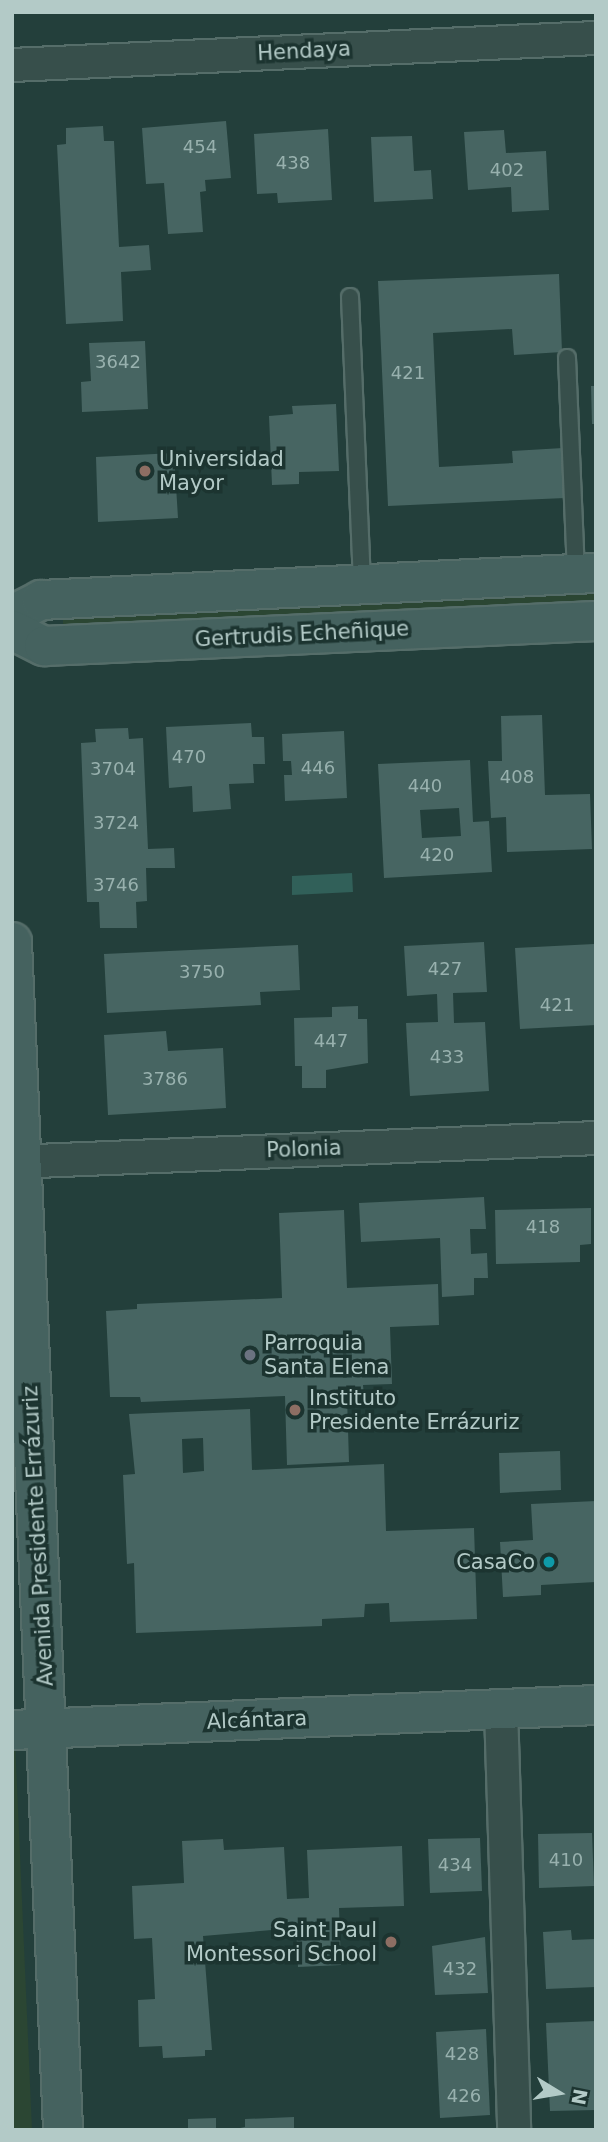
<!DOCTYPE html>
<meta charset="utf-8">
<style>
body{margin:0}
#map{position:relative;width:608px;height:2142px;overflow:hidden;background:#233f3b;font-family:"DejaVu Sans",sans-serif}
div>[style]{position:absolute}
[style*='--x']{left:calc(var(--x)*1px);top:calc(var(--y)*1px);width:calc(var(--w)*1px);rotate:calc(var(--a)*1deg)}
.green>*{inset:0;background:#2b4633}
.water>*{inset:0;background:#316059}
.building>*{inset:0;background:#476562}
.roads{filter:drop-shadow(2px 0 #556d69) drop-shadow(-2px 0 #556d69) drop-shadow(0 2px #556d69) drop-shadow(0 -2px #556d69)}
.lane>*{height:16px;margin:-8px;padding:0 8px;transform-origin:8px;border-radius:8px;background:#374f4b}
.street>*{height:32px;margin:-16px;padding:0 16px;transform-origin:16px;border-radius:16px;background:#374f4b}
.secondary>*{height:38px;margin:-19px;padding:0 19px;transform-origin:19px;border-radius:19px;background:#45625f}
.dots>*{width:19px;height:19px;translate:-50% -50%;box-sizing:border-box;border:4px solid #1c3430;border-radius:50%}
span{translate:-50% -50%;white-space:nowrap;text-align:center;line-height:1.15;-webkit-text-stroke:7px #1c3430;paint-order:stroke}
.number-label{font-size:18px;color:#98b1ae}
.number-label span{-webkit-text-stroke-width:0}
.street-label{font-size:21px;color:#b3cac7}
.poi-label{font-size:21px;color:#b3cac7}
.left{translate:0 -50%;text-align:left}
.right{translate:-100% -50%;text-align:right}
.frame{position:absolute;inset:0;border:14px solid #b3cac7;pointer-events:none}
.north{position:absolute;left:524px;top:2058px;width:70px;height:70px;-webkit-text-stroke:5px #1c3430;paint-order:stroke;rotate:101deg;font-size:19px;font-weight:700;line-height:28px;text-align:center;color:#b3cac7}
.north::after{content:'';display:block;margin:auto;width:24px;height:32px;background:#b3cac7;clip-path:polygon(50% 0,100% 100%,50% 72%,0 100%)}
</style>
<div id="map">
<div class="green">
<div style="clip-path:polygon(596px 590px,596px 606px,63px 629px,63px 613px)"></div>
<div style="clip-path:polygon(12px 1671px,32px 2130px,12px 2130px)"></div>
</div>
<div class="water">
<div style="clip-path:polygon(352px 873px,353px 892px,292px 895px,292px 876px)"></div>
</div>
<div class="building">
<div style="clip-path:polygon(226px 121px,231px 178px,205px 180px,206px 191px,200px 192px,203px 232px,168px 234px,164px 183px,146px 184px,142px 128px)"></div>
<div style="clip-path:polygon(103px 126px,104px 141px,114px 141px,119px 247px,149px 245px,151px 270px,121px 272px,123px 321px,66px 324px,57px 145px,66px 144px,66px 128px)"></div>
<div style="clip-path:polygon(328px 129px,332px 200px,278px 203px,277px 193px,257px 194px,254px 134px)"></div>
<div style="clip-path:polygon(504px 130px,506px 153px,546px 151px,549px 210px,512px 212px,511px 187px,468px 190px,464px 132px)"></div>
<div style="clip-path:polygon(412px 136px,414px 171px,431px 170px,433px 199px,374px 202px,371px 137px)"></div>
<div style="clip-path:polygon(559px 274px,562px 352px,514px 355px,512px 329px,433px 333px,439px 467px,513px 463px,512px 451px,563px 448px,565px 498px,388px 506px,378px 281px)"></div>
<div style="clip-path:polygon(145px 341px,148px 409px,82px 412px,81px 382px,91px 381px,89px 343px)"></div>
<div style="clip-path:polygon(591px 386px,596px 386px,596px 424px,592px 424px)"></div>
<div style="clip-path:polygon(336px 404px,339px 471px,299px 472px,299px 484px,272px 485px,269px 416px,293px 414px,292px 406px)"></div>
<div style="clip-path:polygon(174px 453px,178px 518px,98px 522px,96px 457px)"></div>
<div style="clip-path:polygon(542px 715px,545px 795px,590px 794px,592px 849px,507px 852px,506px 817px,491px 818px,488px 761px,502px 761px,501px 716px)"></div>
<div style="clip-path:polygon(251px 723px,252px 737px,264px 737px,265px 764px,253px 764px,254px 783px,229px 784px,231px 809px,193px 812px,192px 786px,169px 788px,166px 727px)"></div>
<div style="clip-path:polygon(128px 728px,129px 739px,143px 738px,148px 849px,174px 848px,175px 868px,146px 868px,147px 901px,136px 902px,137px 928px,100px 928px,99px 902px,87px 902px,81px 743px,96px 742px,95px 729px)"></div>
<div style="clip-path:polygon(344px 731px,347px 798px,285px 801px,284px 775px,292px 775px,291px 761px,283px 761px,282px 734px)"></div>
<div style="clip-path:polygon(evenodd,470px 760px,473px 822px,489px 821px,492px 872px,384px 878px,378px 764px,470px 760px,459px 808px,461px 836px,422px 838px,420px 810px,459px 808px)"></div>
<div style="clip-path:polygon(484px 942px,487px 992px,453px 993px,454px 1023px,485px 1022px,489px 1091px,410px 1096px,406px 1023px,438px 1022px,437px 994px,407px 996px,404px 946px)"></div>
<div style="clip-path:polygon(594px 944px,596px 1025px,520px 1029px,515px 948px)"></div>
<div style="clip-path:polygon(298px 945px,300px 990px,260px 992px,261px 1005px,107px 1013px,104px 954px)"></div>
<div style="clip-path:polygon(358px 1006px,358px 1019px,367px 1019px,368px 1063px,326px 1070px,326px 1088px,302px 1088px,302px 1066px,295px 1066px,294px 1018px,332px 1017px,332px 1007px)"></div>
<div style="clip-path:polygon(166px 1031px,168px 1051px,223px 1048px,226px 1108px,108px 1115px,104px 1035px)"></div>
<div style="clip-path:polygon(484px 1197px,486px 1229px,470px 1229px,471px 1254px,487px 1253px,488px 1278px,474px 1278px,474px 1295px,442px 1297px,440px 1238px,361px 1242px,359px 1203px)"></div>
<div style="clip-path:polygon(591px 1208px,591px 1244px,580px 1245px,580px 1262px,496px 1264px,495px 1210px)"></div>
<div style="clip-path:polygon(344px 1210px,347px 1288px,438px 1284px,439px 1325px,390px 1327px,392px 1384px,363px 1385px,364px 1395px,347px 1396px,349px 1462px,287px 1465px,285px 1396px,141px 1402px,140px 1397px,110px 1397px,106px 1311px,137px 1309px,137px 1304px,282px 1298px,279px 1213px)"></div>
<div style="clip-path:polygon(evenodd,250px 1409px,252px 1470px,384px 1464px,386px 1531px,474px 1528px,477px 1619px,390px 1622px,389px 1603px,365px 1604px,364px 1617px,322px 1619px,322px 1626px,136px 1633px,134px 1563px,127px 1564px,123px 1475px,135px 1474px,129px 1414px,250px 1409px,203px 1438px,204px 1471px,183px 1473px,182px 1439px,203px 1438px)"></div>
<div style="clip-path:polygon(560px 1451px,561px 1490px,500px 1493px,499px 1453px)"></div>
<div style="clip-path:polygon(596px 1501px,596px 1582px,541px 1585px,541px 1595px,503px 1597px,500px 1542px,533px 1540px,531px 1504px)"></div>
<div style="clip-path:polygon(592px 1833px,594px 1886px,539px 1888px,538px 1834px)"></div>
<div style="clip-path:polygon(480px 1838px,482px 1891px,430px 1893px,428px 1839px)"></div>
<div style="clip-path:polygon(223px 1839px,224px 1850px,284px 1847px,287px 1899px,309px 1898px,307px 1850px,402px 1846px,404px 1906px,339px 1908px,341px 1965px,298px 1967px,296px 1928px,203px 1936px,212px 2050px,205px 2050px,205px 2056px,163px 2058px,162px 2046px,139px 2047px,138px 2000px,155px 1999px,152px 1938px,134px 1939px,132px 1886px,184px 1883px,182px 1841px)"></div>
<div style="clip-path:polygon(571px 1930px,572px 1940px,596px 1939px,596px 1987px,546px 1989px,543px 1932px)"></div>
<div style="clip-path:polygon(485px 1937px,488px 1993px,435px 1995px,432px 1946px)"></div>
<div style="clip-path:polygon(596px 2021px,596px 2110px,550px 2111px,546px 2023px)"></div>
<div style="clip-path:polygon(486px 2029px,490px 2115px,440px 2118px,436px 2032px)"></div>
<div style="clip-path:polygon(294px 2117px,294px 2130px,230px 2130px,245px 2127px,245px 2119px)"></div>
<div style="clip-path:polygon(216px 2118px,216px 2130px,188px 2130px,188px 2119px)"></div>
</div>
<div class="roads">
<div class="lane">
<div style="--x:350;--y:297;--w:287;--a:87.6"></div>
<div style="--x:567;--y:358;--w:216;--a:87.6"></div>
</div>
<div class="street">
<div style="--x:12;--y:65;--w:585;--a:-2.65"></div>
<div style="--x:12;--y:1162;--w:584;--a:-2.35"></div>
<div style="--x:501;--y:1709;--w:418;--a:88.2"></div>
</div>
<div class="secondary">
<div style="--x:12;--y:615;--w:33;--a:-27"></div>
<div style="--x:41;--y:600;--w:556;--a:-2.79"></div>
<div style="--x:12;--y:630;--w:36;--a:27"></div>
<div style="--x:44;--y:646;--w:553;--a:-2.59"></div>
<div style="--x:12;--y:942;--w:1189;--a:87.54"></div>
<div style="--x:12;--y:1730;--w:585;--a:-2.45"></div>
</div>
</div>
<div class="dots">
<div style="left:145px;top:471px;background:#8d6e63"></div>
<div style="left:250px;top:1355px;background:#6b7280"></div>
<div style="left:295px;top:1410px;background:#8d6e63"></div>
<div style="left:549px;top:1562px;background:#0f9aa8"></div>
<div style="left:391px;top:1942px;background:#8d6e63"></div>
</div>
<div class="number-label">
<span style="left:200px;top:147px">454</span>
<span style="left:293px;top:163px">438</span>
<span style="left:507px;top:170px">402</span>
<span style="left:118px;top:362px">3642</span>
<span style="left:408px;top:373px">421</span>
<span style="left:189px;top:757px">470</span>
<span style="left:318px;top:768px">446</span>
<span style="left:113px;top:769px">3704</span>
<span style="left:517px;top:777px">408</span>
<span style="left:425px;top:786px">440</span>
<span style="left:116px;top:823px">3724</span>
<span style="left:437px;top:855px">420</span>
<span style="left:116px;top:885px">3746</span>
<span style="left:445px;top:969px">427</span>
<span style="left:202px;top:972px">3750</span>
<span style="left:557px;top:1005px">421</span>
<span style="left:331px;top:1041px">447</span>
<span style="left:447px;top:1057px">433</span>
<span style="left:165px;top:1079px">3786</span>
<span style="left:543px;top:1227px">418</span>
<span style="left:566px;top:1860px">410</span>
<span style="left:455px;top:1865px">434</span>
<span style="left:460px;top:1969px">432</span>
<span style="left:462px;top:2054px">428</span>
<span style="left:464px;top:2096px">426</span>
</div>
<div class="street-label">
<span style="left:304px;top:51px;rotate:-3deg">Hendaya</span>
<span style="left:302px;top:634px;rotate:-3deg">Gertrudis Echeñique</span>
<span style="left:304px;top:1149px;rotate:-2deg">Polonia</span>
<span style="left:38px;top:1536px;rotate:-93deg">Avenida Presidente Errázuriz</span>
<span style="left:257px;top:1720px;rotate:-2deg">Alcántara</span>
</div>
<div class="poi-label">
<span class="left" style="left:159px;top:471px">Universidad<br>Mayor</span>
<span class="left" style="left:264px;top:1355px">Parroquia<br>Santa Elena</span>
<span class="left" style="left:309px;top:1410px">Instituto<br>Presidente Errázuriz</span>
<span class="right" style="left:535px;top:1562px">CasaCo</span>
<span class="right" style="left:377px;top:1942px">Saint Paul<br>Montessori School</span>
</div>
<div class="frame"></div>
<div class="north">N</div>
</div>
